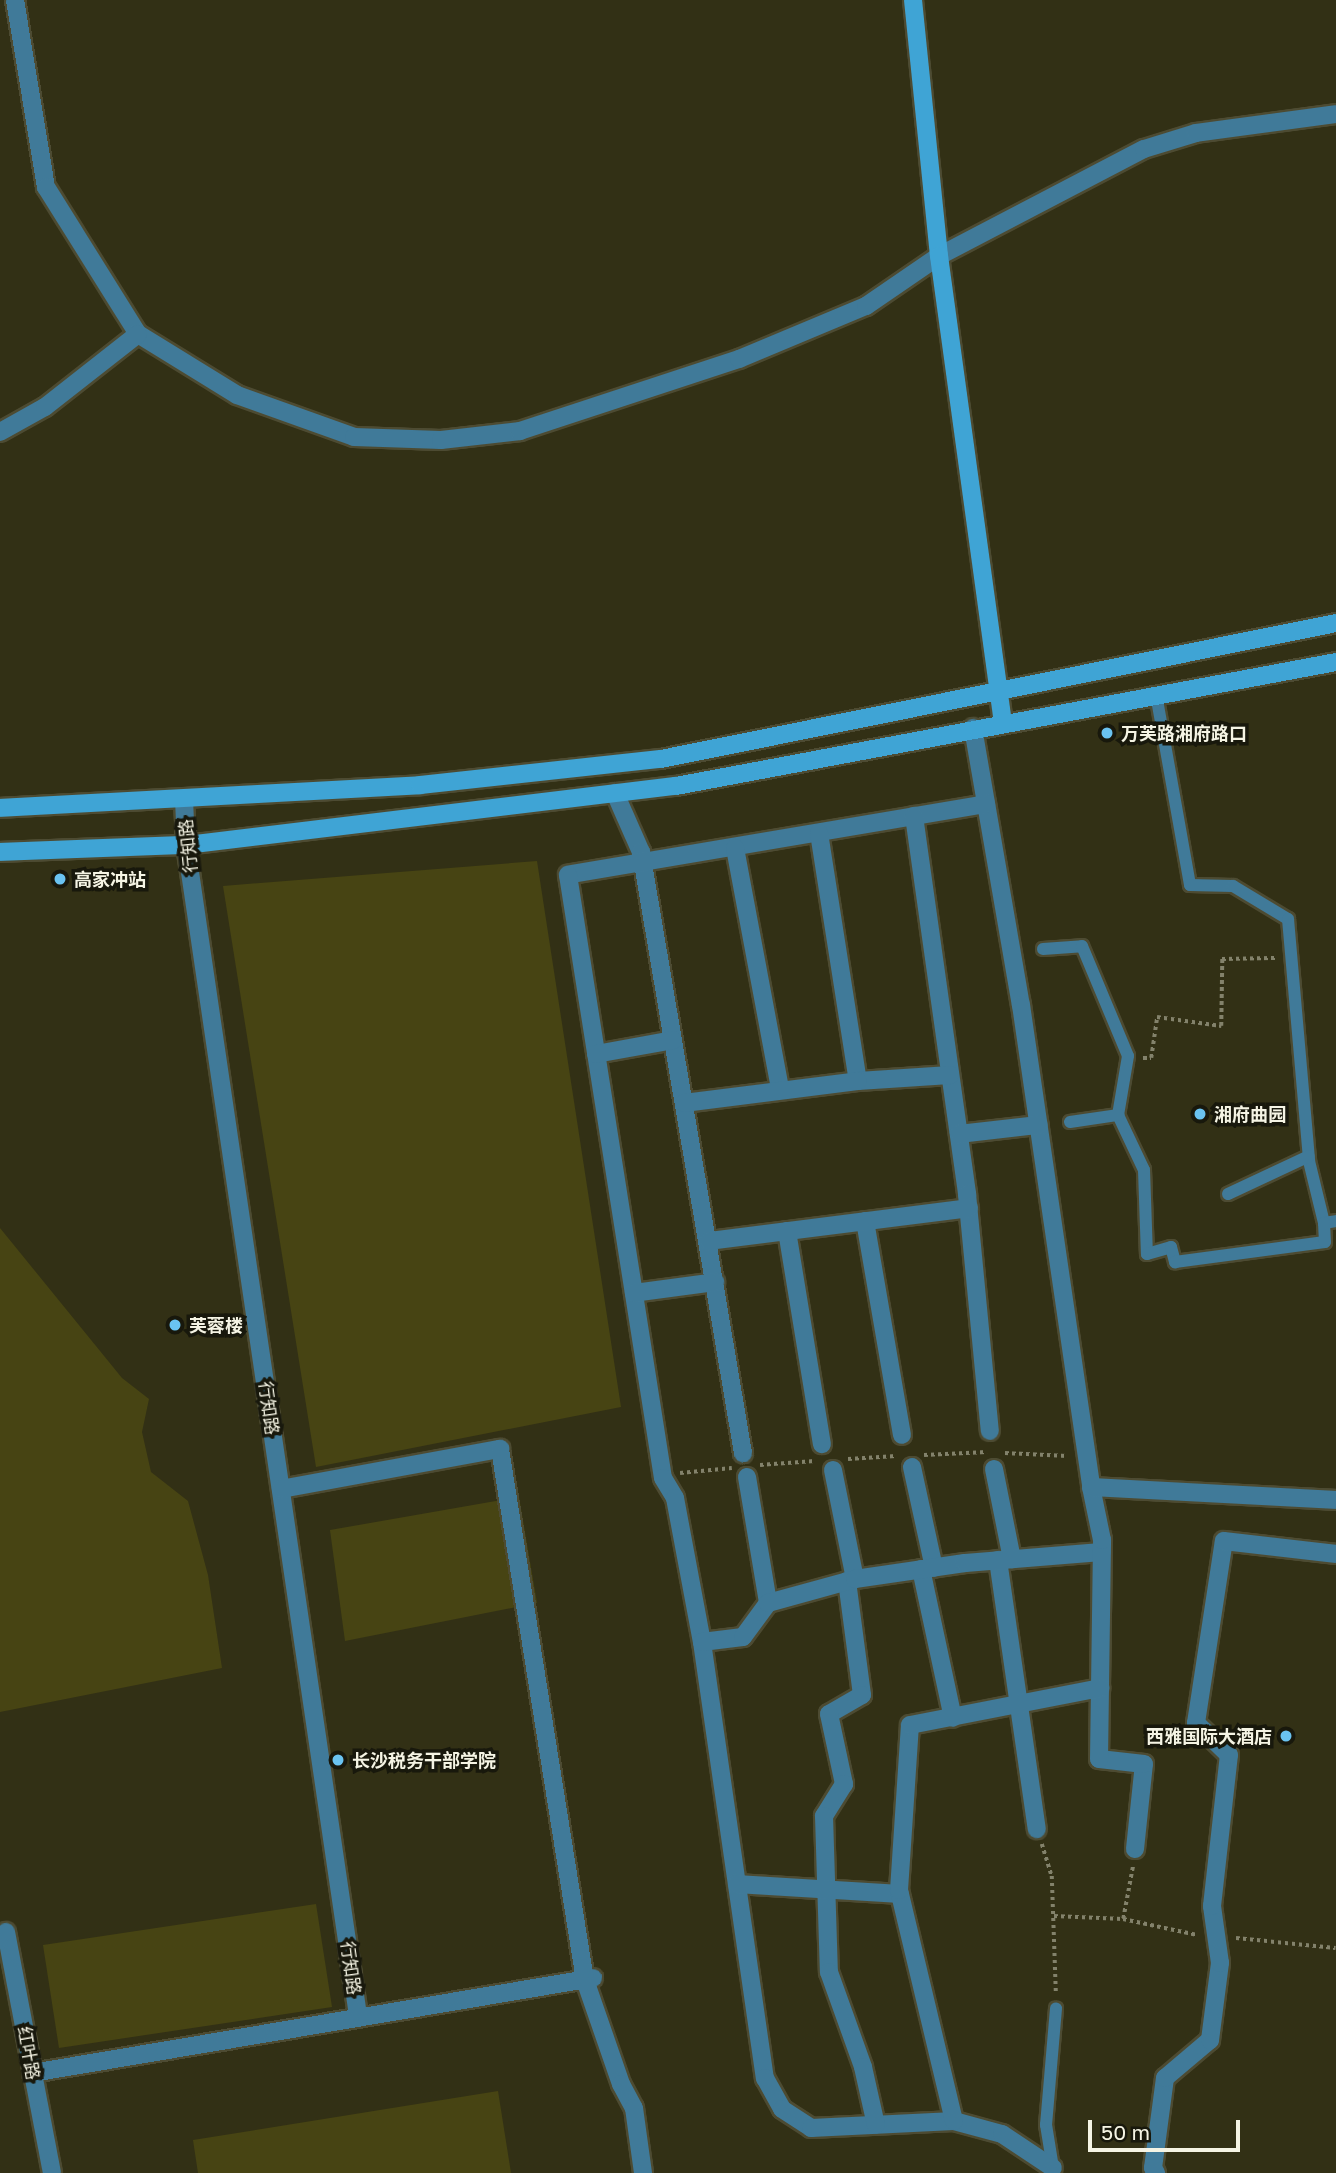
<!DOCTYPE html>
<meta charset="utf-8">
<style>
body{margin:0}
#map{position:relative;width:1336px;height:2173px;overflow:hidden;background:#323015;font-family:"Golos Text","Noto Sans SC",sans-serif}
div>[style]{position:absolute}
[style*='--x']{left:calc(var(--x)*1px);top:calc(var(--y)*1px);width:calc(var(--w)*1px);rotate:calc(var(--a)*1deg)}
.green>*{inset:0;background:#474413}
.path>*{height:3.5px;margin-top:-1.75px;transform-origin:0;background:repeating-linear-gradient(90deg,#83826b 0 3.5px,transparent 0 7px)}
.roads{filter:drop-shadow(2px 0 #4d4b32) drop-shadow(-2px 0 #4d4b32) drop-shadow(0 2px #4d4b32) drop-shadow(0 -2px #4d4b32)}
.lane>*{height:12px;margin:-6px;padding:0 6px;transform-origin:6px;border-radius:6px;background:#407a99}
.street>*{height:18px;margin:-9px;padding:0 9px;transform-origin:9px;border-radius:9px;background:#407a99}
.secondary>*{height:18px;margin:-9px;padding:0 9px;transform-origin:9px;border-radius:9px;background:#3fa4d5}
.dots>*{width:19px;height:19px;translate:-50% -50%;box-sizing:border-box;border:4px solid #18180c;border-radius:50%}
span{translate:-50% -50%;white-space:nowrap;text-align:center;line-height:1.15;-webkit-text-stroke:7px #18180c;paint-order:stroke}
.poi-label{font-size:18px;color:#f5f4e4;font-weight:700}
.left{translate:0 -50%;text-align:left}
.right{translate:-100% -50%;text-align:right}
.street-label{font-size:18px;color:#f5f4e4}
.scale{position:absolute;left:1088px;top:2120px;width:152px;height:32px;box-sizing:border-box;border:4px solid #f5f4e4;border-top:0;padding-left:9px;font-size:21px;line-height:24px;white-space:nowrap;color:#f5f4e4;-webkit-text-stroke:5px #18180c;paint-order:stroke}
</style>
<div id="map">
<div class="green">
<div style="clip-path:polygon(537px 861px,621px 1407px,316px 1467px,223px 886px)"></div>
<div style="clip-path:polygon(0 1228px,122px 1378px,149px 1399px,142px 1432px,151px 1472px,188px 1501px,208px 1575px,222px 1668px,0 1712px)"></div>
<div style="clip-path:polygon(519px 1497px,537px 1603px,345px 1641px,330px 1530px)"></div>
<div style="clip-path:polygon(316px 1904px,332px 2007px,59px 2048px,43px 1945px)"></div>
<div style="clip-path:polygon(498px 2091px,511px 2173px,198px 2173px,193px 2140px)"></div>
</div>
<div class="path">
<div style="--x:1143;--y:1058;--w:8;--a:0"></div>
<div style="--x:1151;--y:1058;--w:41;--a:-81.7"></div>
<div style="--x:1157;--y:1017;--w:65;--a:8"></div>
<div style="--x:1221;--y:1026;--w:67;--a:-89.1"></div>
<div style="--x:1222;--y:959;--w:53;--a:-1.1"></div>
<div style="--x:1005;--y:1453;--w:62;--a:2.8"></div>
<div style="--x:924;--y:1455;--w:63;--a:-2.7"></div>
<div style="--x:848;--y:1459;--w:48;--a:-3.6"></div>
<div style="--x:760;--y:1465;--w:55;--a:-4.2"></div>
<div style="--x:680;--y:1473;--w:52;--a:-5.5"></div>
<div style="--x:1042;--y:1844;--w:34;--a:73"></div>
<div style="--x:1052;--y:1876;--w:116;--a:88"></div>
<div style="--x:1054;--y:1916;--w:69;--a:2.5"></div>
<div style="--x:1123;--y:1919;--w:55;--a:-79.5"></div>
<div style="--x:1123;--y:1919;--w:76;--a:12.2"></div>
<div style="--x:1236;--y:1938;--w:100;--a:5.7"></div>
</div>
<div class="roads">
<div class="lane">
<div style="--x:1156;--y:694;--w:194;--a:79.9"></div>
<div style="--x:1190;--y:885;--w:43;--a:1.3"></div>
<div style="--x:1233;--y:886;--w:64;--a:31"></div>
<div style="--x:1288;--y:919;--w:243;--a:85"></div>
<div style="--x:1309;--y:1161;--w:64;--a:76.4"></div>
<div style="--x:1324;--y:1223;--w:12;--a:-9"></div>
<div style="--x:1043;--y:949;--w:39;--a:-4"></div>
<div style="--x:1082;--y:946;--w:119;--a:67.3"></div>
<div style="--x:1128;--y:1056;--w:60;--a:99.6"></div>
<div style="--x:1118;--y:1115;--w:61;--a:64.7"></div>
<div style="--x:1144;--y:1170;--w:84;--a:88"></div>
<div style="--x:1147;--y:1254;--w:25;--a:-16"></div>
<div style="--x:1171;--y:1247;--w:16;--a:75"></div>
<div style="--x:1175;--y:1262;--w:151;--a:-7.6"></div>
<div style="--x:1325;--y:1242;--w:19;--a:-93"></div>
<div style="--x:1070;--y:1122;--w:49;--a:-8.3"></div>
<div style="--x:1228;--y:1194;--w:89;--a:-25.1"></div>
<div style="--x:1053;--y:2168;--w:44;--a:-99.2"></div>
<div style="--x:1046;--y:2125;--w:117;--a:-85.1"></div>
</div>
<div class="street">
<div style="--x:15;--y:0;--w:190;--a:80.6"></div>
<div style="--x:46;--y:187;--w:173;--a:58"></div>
<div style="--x:138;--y:334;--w:116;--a:31.6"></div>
<div style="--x:237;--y:395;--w:124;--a:19.7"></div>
<div style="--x:354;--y:437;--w:87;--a:2"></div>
<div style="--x:441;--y:440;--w:80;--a:-6.5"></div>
<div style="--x:520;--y:431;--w:231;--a:-18.2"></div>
<div style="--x:739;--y:359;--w:138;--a:-22.7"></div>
<div style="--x:866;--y:306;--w:88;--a:-34.4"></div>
<div style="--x:939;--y:256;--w:231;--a:-27.6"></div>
<div style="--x:1144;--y:149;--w:54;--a:-17.1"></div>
<div style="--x:1196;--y:133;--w:141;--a:-7.7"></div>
<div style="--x:0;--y:432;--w:51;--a:-29.1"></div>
<div style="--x:45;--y:407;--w:118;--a:-38.1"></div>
<div style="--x:973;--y:728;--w:281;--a:80.2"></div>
<div style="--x:1021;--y:1005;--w:487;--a:81.7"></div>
<div style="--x:615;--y:793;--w:64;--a:66.2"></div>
<div style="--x:641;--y:852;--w:610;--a:80.37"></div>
<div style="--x:184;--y:799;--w:46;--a:87.5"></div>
<div style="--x:186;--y:845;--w:1184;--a:81.64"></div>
<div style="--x:986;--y:804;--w:424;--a:170.4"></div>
<div style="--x:568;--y:875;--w:610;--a:81.05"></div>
<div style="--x:663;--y:1478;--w:23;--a:59"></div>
<div style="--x:675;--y:1498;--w:147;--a:79.4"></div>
<div style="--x:702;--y:1642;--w:441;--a:81.8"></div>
<div style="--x:765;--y:2078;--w:35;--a:61"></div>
<div style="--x:782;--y:2109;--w:35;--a:33"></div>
<div style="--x:811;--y:2128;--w:143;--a:-2.8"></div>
<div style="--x:954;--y:2121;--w:50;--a:15.2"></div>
<div style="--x:1002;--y:2134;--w:61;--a:33.7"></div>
<div style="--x:914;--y:816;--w:382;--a:82"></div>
<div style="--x:967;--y:1194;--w:238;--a:84.5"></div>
<div style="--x:819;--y:833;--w:251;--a:81.1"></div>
<div style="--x:858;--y:1081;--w:92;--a:-3.7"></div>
<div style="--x:735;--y:848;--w:244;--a:79.4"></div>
<div style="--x:596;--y:1054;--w:78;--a:-10.3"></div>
<div style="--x:684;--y:1103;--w:175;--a:-7.2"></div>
<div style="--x:959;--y:1134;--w:80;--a:-6.5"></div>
<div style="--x:865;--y:1221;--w:217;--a:80.2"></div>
<div style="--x:787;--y:1231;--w:216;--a:80.7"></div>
<div style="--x:709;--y:1241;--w:262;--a:-7.2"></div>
<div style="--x:634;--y:1293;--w:82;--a:-7.7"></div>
<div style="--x:912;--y:1467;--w:103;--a:77.7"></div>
<div style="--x:994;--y:1469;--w:92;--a:78.7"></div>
<div style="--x:833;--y:1470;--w:111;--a:78.6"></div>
<div style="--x:747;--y:1477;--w:128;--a:80.5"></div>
<div style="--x:281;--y:1489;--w:223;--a:-10.4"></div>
<div style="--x:500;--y:1449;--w:538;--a:80.91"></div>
<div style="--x:585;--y:1980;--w:110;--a:70.9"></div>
<div style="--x:621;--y:2084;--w:27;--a:62"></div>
<div style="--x:634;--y:2108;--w:66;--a:82.1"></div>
<div style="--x:998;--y:1560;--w:272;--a:81.8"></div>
<div style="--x:921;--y:1569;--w:152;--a:77.9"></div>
<div style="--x:847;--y:1581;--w:115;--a:82.5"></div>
<div style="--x:862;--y:1695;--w:38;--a:150"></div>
<div style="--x:829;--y:1714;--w:72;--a:77.9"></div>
<div style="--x:844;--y:1784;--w:38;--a:122"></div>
<div style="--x:824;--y:1816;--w:156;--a:88.2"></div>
<div style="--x:829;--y:1972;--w:101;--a:70.3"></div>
<div style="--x:863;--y:2067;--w:59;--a:77.4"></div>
<div style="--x:702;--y:1642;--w:41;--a:-7"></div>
<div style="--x:743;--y:1637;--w:42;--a:-53.7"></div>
<div style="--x:768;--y:1603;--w:90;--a:-15.4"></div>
<div style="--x:855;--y:1579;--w:111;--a:-8.3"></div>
<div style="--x:965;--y:1563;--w:137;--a:-4.6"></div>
<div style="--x:1135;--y:1849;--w:85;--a:-84"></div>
<div style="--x:1144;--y:1764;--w:45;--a:-173.7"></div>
<div style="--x:1099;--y:1759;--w:219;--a:-89.2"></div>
<div style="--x:1102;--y:1540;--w:54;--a:-101.7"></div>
<div style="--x:1091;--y:1487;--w:245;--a:3"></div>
<div style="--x:737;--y:1884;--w:163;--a:3.5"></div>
<div style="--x:6;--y:1932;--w:245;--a:79.2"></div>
<div style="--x:32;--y:2073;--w:569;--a:-9.61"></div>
<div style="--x:954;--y:2121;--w:237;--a:-103.4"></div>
<div style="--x:899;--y:1890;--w:165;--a:-86.2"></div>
<div style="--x:910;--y:1725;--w:194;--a:-11"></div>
<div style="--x:1156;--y:2173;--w:6;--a:-121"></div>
<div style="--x:1153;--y:2168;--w:91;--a:-82.4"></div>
<div style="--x:1165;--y:2078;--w:59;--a:-40.2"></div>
<div style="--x:1210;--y:2040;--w:78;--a:-82.6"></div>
<div style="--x:1220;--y:1963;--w:58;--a:-98"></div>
<div style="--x:1212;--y:1906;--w:152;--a:-83.6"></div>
<div style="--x:1229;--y:1755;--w:46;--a:-135.9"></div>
<div style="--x:1196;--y:1723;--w:184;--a:-81.3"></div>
<div style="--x:1224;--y:1541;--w:113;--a:6.6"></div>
</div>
<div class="secondary">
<div style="--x:913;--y:0;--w:257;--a:84.2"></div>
<div style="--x:939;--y:256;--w:470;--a:82.2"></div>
<div style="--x:0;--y:808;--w:421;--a:-3.1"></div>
<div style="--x:420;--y:785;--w:242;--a:-6.2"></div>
<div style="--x:661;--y:759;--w:689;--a:-11.39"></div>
<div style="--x:0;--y:852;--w:186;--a:-2.2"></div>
<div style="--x:186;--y:845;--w:494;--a:-6.9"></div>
<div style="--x:676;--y:786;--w:672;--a:-10.64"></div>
</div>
</div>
<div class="dots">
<div style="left:1107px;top:733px;background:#6ac3f1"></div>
<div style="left:60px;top:879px;background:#6ac3f1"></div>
<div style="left:1200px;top:1114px;background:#6ac3f1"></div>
<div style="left:175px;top:1325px;background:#6ac3f1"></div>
<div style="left:1286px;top:1736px;background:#6ac3f1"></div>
<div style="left:338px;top:1760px;background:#6ac3f1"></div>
</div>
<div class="poi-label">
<span class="left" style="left:1121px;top:733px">万芙路湘府路口</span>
<span class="left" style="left:74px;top:879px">高家冲站</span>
<span class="left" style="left:1214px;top:1114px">湘府曲园</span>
<span class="left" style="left:189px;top:1325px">芙蓉楼</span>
<span class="right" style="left:1272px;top:1736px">西雅国际大酒店</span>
<span class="left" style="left:352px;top:1760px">长沙税务干部学院</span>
</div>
<div class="street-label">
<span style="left:188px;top:846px;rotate:-96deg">行知路</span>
<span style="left:269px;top:1408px;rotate:82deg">行知路</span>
<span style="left:351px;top:1968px;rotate:82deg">行知路</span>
<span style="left:29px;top:2053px;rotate:80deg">红叶路</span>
</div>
<div class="scale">50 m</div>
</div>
